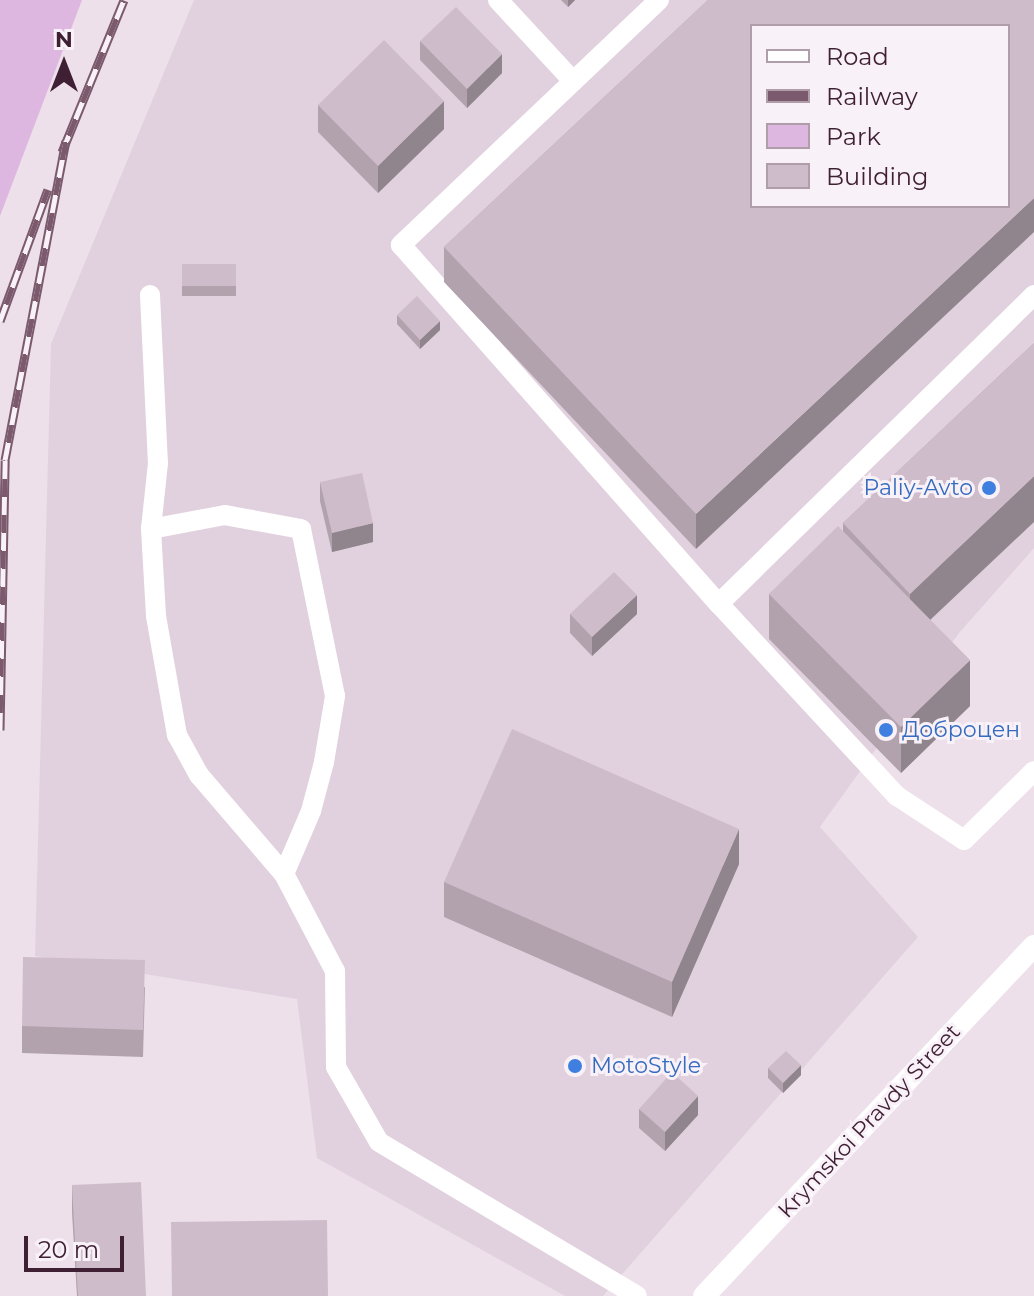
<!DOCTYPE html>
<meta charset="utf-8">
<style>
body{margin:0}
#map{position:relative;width:1034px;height:1296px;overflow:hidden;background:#ede0ea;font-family:Montserrat,sans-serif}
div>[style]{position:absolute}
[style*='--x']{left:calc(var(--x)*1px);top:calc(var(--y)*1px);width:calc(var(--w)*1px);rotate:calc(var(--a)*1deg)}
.built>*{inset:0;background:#e1d1de}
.green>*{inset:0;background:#ddb7e0}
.service>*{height:20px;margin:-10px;padding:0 10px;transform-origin:10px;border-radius:10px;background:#fff}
.tertiary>*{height:22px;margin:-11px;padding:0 11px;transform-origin:11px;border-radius:11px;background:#fff}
.rail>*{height:9px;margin-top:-4.5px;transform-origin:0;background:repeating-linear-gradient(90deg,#f9f1f8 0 18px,#7b5a6e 0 36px);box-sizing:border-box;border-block:2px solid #7b5a6e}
.wall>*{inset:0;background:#b1a2ae}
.shaded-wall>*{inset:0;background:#90848d}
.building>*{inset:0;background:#cebcca}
.dots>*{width:22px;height:22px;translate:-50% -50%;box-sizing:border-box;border:4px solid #f9f1f8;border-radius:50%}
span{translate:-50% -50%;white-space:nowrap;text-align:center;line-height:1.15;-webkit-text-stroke:6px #f9f1f8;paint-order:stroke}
.shop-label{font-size:22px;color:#366cbe}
.right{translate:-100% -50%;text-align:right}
.left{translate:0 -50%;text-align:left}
.street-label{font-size:22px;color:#3f1f33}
.legend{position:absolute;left:750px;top:24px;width:260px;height:184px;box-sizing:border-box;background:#f9f1f8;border:2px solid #af9da9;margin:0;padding:10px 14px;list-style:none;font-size:24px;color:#3f1f33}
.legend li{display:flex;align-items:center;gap:16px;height:40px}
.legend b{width:40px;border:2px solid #af9da9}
.north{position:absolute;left:24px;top:24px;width:80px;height:80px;-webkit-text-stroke:6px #f9f1f8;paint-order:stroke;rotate:0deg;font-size:22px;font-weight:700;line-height:32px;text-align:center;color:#3f1f33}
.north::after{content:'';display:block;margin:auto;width:28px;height:36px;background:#3f1f33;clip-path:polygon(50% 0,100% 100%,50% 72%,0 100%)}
.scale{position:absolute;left:24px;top:1236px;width:100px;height:36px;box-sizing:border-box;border:4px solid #3f1f33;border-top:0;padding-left:10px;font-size:24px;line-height:28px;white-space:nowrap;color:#3f1f33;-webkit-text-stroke:6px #f9f1f8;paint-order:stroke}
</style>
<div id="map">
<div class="built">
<div style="clip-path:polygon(evenodd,194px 0,1034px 0,1034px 548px,959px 633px,820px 827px,918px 937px,603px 1296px,565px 1296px,317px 1158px,297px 999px,35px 956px,51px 344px,194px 0,752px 26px,1008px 26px,1008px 206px,752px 206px,752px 26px)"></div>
</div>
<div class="green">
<div style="clip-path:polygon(0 0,82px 0,0 216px)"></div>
</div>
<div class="service">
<div style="--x:498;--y:0;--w:110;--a:47.2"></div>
<div style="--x:659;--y:0;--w:356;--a:136.5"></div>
<div style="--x:401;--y:245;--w:480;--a:48.5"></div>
<div style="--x:150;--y:295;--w:168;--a:87.3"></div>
<div style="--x:158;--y:463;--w:66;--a:96.1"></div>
<div style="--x:1034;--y:295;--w:441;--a:135.6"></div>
<div style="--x:719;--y:604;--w:262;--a:47.2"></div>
<div style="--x:897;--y:796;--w:80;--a:33.3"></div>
<div style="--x:964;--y:840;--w:98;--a:-44.6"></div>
<div style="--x:284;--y:874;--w:69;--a:-66.8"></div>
<div style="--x:311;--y:811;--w:51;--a:-75.1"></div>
<div style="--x:324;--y:762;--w:67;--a:-80.5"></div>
<div style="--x:335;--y:696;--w:170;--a:-101.5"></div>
<div style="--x:301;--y:529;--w:77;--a:-169.6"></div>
<div style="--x:225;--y:515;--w:75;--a:169.3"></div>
<div style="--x:151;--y:529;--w:87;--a:86.7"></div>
<div style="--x:156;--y:616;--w:121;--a:80"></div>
<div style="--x:177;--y:735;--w:46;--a:61.2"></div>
<div style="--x:199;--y:775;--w:130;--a:49.4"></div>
<div style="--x:284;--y:874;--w:110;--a:62.3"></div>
<div style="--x:335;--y:971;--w:96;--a:89.4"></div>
<div style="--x:336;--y:1067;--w:86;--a:60.2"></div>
<div style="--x:379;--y:1142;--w:300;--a:30.8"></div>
</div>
<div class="tertiary">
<div style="--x:704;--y:1296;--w:481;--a:-46.7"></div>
</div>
<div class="rail">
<div style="--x:62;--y:152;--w:164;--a:-67.8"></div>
<div style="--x:0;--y:321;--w:140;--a:-70"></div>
<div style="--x:0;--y:730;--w:270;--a:-88.9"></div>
<div style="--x:5;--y:460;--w:325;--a:-79.2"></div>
</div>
<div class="wall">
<div style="clip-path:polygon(561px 0,575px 0,568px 7px)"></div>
<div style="clip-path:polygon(708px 0,696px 549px,444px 282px,444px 247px)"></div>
<div style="clip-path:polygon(420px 41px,502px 73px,467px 108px,420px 60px)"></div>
<div style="clip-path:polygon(318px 105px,444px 129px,378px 193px,318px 132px)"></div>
<div style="clip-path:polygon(182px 264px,236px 264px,236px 296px,182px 296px)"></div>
<div style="clip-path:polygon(397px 315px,440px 330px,420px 349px,397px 324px)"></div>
<div style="clip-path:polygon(1034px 343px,930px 620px,970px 706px,901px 773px,769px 639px,769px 594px,843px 531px,843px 523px)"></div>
<div style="clip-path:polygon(320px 482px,373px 542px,332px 552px,320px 501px)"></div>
<div style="clip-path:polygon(570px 614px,637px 614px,592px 656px,570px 633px)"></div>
<div style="clip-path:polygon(739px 864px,672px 1017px,444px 917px,444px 882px)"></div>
<div style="clip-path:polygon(145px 987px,143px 1057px,22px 1053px,22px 1026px)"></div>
<div style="clip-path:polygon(768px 1068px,801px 1075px,783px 1093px,768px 1078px)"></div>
<div style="clip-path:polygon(639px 1109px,698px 1115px,665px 1151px,639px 1128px)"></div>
<div style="clip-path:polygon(72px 1185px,146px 1296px,77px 1296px,72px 1213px)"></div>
</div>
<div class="shaded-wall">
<div style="clip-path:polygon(568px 0,575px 0,568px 7px)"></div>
<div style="clip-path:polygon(502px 54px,502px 73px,467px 108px,467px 89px)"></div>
<div style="clip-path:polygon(444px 101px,444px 129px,378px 193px,378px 166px)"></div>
<div style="clip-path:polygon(1034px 198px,1034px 232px,696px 549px,696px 514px)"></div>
<div style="clip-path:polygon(440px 321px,440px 330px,420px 349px,420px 340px)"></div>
<div style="clip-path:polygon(1034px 476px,1034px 522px,910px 639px,910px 594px)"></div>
<div style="clip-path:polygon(373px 523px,373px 542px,332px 552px,332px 533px)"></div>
<div style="clip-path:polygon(637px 595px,637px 614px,592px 656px,592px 637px)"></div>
<div style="clip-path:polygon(970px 660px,970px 706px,901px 773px,901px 727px)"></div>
<div style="clip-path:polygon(739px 829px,739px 864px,672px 1017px,672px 982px)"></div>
<div style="clip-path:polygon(801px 1065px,801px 1075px,783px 1093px,783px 1083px)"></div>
<div style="clip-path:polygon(698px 1096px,698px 1115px,665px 1151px,665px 1132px)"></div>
</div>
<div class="building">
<div style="clip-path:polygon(evenodd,708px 0,1034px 0,1034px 198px,696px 514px,444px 247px,708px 0,752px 26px,1008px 26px,1008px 206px,752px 206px,752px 26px)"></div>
<div style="clip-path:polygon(456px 7px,502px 54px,467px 89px,420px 41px)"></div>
<div style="clip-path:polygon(384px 40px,444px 101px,378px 166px,318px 105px)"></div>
<div style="clip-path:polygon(182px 264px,236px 264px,236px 286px,182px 286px)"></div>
<div style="clip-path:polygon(417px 296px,440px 321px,420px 340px,397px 315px)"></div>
<div style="clip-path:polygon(1034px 343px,1034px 476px,910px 594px,843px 523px)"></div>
<div style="clip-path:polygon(362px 473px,373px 523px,332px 533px,320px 482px)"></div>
<div style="clip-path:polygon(838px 526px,970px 660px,901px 727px,769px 594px)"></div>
<div style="clip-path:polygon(614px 572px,637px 595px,592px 637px,570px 614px)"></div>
<div style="clip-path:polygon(512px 729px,739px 829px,672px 982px,444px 882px)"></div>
<div style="clip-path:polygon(23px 957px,145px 960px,143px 1030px,22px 1026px)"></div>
<div style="clip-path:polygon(786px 1051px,801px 1065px,783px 1083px,768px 1068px)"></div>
<div style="clip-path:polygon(672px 1072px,698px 1096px,665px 1132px,639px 1109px)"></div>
<div style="clip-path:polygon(141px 1182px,146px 1296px,78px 1296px,72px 1185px)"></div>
<div style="clip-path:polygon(327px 1220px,328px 1296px,172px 1296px,171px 1222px)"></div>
</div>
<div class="dots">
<div style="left:989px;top:488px;background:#3f7fe0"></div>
<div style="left:886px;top:730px;background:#3f7fe0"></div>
<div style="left:575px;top:1066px;background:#3f7fe0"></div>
</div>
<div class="shop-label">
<span class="right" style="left:973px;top:488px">Paliy-Avto</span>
<span class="left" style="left:902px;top:730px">Доброцен</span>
<span class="left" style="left:591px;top:1066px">MotoStyle</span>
</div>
<div class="street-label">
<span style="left:869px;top:1121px;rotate:-47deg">Krymskoi Pravdy Street</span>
</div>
<ul class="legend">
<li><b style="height:10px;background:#fff"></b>Road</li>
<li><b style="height:10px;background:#7b5a6e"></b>Railway</li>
<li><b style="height:22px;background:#ddb7e0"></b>Park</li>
<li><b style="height:22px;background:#cebcca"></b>Building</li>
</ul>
<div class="north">N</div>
<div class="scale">20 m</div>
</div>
